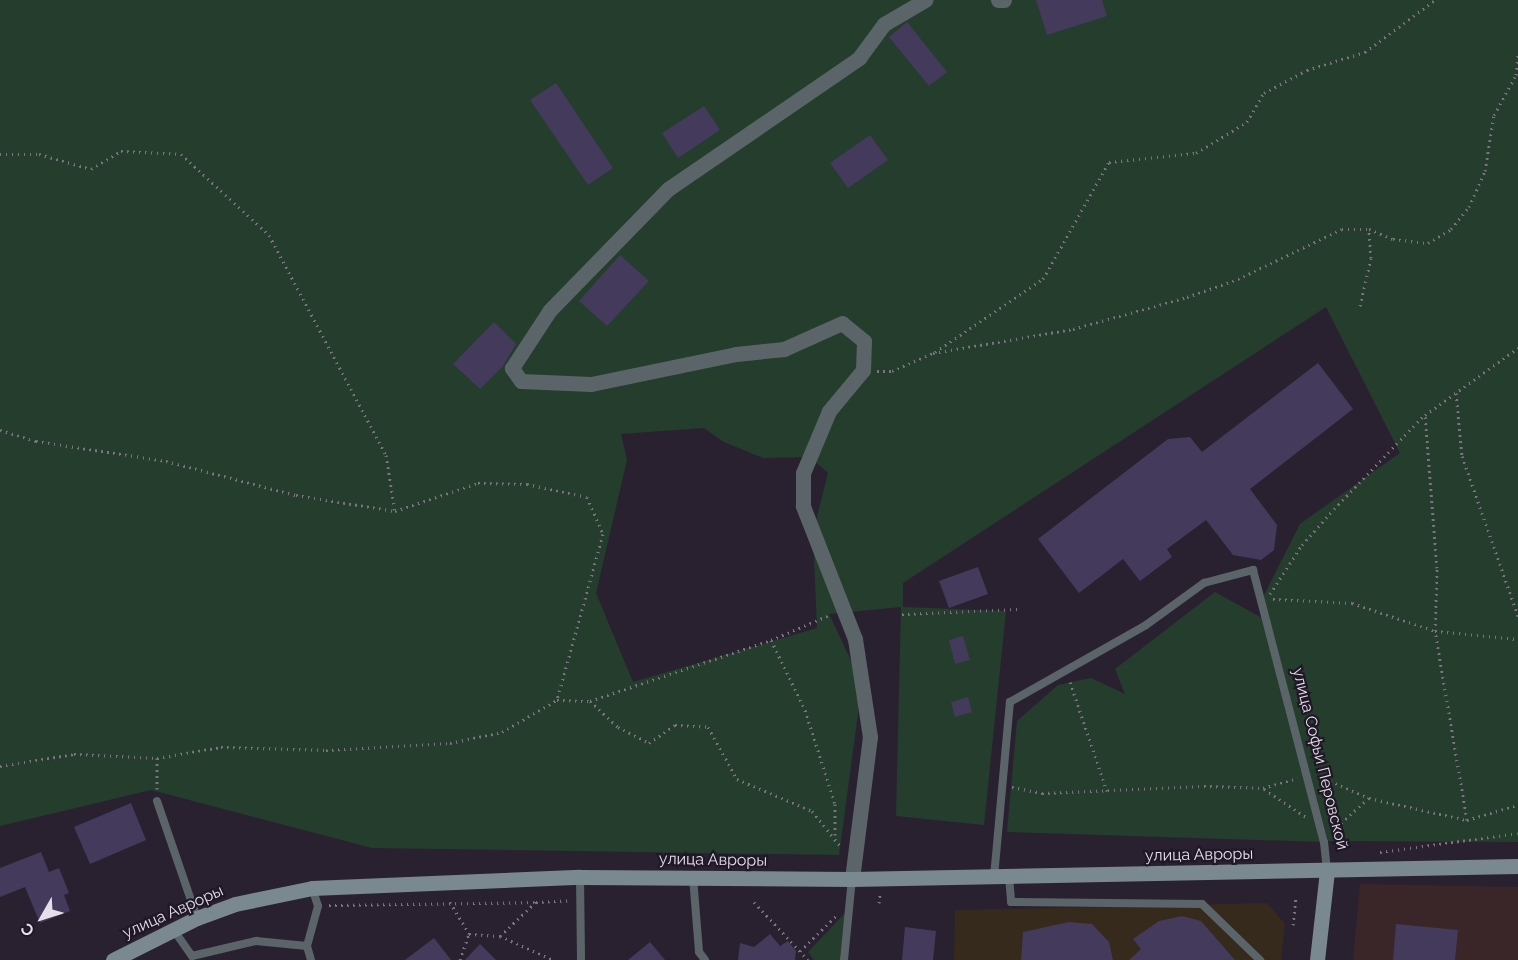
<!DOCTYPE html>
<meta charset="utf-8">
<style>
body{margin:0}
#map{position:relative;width:1518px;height:960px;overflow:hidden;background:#2a2130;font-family:Raleway,sans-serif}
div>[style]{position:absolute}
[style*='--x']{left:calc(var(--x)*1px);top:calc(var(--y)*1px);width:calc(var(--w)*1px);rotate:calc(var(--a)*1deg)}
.commercial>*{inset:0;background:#352a1b}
.education>*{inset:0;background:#3a2628}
.green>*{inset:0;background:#253d2d}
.building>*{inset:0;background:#433a5c}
.path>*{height:3px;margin-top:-1.5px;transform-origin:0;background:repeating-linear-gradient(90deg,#7b7380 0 1.5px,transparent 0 6px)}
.lane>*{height:8px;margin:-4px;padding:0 4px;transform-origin:4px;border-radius:4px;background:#5b6569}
.street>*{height:15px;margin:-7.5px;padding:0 7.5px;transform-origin:7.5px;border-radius:7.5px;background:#5b6569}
.secondary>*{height:15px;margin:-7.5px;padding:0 7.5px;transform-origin:7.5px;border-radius:7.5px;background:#79898f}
span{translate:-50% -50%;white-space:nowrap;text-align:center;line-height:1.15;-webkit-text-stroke:4.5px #201826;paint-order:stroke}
.street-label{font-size:16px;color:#e5dfe9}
.north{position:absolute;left:12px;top:888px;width:60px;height:60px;-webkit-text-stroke:4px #201826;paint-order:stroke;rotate:231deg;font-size:16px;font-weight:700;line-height:24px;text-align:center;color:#e5dfe9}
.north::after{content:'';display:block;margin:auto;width:21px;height:27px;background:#e5dfe9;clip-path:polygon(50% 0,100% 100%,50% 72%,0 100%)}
</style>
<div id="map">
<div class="commercial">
<div style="clip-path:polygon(1267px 903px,1285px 924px,1281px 960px,954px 960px,955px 910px)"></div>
</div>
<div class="education">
<div style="clip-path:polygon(1360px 884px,1518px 887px,1518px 960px,1353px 960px)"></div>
</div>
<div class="green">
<div style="clip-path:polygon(evenodd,0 0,1518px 0,1518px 842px,1328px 841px,1263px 597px,1300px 524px,1400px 453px,1326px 307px,903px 583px,903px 607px,1006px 611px,984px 825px,896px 816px,901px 607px,829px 614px,862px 684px,839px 855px,372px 848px,151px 790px,0 826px,0 0,704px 428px,724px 442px,763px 458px,810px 457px,828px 473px,813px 533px,817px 628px,633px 682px,596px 593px,627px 460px,621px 434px,704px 428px)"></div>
<div style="clip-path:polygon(1215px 592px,1262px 618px,1322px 842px,1007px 832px,1017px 721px,1058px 685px,1091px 678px,1125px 694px,1115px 669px)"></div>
<div style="clip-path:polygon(845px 913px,840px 960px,814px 960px,808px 952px)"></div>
</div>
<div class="building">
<div style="clip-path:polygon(1036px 0,1102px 0,1107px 16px,1047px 35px)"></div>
<div style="clip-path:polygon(907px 22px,947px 72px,929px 86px,889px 37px)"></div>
<div style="clip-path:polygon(556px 83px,613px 168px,588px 185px,530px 100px)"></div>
<div style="clip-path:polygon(704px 106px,720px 130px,678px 158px,662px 133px)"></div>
<div style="clip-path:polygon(870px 135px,888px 160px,848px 188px,830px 163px)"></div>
<div style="clip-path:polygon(620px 255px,649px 281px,607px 326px,579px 301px)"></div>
<div style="clip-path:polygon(494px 322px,516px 344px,503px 366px,480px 389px,453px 364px)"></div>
<div style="clip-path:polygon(1318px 363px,1353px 409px,1250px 489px,1277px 525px,1274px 550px,1261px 560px,1233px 555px,1206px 520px,1167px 549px,1172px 557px,1140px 581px,1123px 559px,1079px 593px,1038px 539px,1168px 439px,1190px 437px,1202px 452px)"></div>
<div style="clip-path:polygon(978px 567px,988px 594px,949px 608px,939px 581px)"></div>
<div style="clip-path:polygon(963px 636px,970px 660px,955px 664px,949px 640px)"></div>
<div style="clip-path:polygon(968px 697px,972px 712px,955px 717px,951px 702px)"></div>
<div style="clip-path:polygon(131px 803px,146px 840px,90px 864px,74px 827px)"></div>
<div style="clip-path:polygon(41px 852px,49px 872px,59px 868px,69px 893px,64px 895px,70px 911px,40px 923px,25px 887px,0 897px,0 868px)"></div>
<div style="clip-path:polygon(1182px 916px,1201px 921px,1235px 960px,1129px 960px,1141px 949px,1133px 939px,1159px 921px)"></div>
<div style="clip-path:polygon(1069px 922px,1092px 924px,1109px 942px,1113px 960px,1021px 960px,1023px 932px)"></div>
<div style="clip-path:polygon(1396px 924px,1458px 930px,1455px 960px,1393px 960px)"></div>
<div style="clip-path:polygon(905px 927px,936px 931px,933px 960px,902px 960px)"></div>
<div style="clip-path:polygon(770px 934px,780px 946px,788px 941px,796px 951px,795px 960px,738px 960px,740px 943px,754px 947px)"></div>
<div style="clip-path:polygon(434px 938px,451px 960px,405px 960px)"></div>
<div style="clip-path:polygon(650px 942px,665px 960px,628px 960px)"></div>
<div style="clip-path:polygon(480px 944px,496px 960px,465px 960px)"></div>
</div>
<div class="path">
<div style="--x:0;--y:154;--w:39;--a:0"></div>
<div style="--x:39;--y:154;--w:54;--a:16.1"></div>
<div style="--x:91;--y:169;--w:35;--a:-31"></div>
<div style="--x:121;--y:151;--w:60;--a:2.9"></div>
<div style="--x:181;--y:154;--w:120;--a:42.6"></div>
<div style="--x:269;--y:235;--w:249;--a:62"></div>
<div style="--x:386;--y:455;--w:57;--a:80.9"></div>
<div style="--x:395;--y:511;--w:88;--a:-18.6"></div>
<div style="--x:478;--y:483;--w:49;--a:1.2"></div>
<div style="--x:527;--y:484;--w:61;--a:12.2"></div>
<div style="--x:587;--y:497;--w:40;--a:66.6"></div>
<div style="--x:603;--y:534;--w:172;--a:105.5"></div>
<div style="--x:1360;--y:306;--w:49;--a:-77.1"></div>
<div style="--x:1371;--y:258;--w:29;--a:-94"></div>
<div style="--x:935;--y:352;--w:130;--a:-34.1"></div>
<div style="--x:1043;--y:279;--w:134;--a:-60.6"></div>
<div style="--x:1109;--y:162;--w:87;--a:-5.9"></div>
<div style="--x:1196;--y:153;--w:60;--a:-31.3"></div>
<div style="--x:1247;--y:122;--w:34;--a:-60"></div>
<div style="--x:1264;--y:93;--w:49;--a:-28.1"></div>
<div style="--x:1307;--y:70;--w:61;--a:-17.2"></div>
<div style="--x:1365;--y:52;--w:87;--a:-36.6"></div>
<div style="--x:877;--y:371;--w:15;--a:0"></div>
<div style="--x:892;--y:371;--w:45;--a:-23.7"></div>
<div style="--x:933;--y:353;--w:142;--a:-9.7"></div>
<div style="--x:1073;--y:329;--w:118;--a:-15.7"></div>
<div style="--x:1187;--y:297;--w:54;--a:-19.4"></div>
<div style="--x:1238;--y:279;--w:115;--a:-25.7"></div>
<div style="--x:1342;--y:229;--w:27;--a:0"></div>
<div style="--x:1369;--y:229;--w:26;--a:23"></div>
<div style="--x:1393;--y:239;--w:35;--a:7"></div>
<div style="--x:1428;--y:243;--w:27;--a:-31"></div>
<div style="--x:1451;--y:229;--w:28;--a:-51"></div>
<div style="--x:1469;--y:207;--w:39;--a:-66"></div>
<div style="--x:1485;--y:171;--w:57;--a:-80.9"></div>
<div style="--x:1494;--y:115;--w:46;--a:-61.2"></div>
<div style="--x:1516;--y:75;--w:22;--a:-85"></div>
<div style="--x:1456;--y:393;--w:63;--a:84.6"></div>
<div style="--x:1462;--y:456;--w:170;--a:70.7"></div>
<div style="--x:0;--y:430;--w:38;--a:17"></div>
<div style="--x:36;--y:441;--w:132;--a:8.7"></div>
<div style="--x:166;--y:461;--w:134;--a:14.7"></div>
<div style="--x:296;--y:495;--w:100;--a:9.2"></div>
<div style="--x:1270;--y:594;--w:59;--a:-56.9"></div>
<div style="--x:1302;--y:545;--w:48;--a:-48.4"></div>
<div style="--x:1334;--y:509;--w:130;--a:-46.2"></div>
<div style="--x:1273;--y:599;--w:79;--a:2.9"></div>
<div style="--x:1352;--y:603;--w:88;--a:18.6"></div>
<div style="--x:1435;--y:631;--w:83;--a:5.5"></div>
<div style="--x:902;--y:614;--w:116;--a:-2.5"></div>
<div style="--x:771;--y:640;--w:64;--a:-23"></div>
<div style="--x:1070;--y:682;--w:115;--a:71.3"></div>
<div style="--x:590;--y:701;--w:38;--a:43"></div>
<div style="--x:618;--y:727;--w:35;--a:27"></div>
<div style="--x:649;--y:743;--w:32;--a:-35"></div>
<div style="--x:675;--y:725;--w:33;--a:3"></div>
<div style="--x:708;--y:727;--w:60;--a:60.9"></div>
<div style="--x:737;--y:779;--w:82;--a:23.1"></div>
<div style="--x:812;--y:811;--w:46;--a:51.1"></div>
<div style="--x:157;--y:758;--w:31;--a:90"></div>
<div style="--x:0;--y:766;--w:75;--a:-9.2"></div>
<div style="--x:74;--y:754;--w:83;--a:2.8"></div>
<div style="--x:157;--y:758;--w:65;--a:-9.8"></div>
<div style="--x:221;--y:747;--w:105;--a:1.6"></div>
<div style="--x:326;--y:750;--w:124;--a:-3.2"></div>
<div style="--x:450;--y:743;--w:53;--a:-11.9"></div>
<div style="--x:502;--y:732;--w:64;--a:-30.2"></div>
<div style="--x:557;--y:700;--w:33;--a:2"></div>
<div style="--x:590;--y:701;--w:191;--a:-18.6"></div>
<div style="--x:771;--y:640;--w:78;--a:64.1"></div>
<div style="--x:805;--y:710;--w:99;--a:72.3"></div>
<div style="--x:835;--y:804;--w:31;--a:90"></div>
<div style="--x:1319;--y:776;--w:55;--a:23.7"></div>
<div style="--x:1012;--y:787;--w:31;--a:11"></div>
<div style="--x:1042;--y:793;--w:162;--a:-2.5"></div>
<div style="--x:1204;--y:786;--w:59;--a:1.9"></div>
<div style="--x:1263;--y:788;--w:36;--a:-16"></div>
<div style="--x:1264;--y:789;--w:50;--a:33.7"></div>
<div style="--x:1467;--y:820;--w:192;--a:-99.6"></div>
<div style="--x:1435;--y:631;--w:63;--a:-88.2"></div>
<div style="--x:1437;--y:568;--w:153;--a:-94.5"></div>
<div style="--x:1425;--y:415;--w:115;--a:-35.8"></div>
<div style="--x:1332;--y:831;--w:50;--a:-41.7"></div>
<div style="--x:1369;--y:798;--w:100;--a:12.7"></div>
<div style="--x:1467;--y:820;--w:53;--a:-16.4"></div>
<div style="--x:1380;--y:852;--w:139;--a:-7.8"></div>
<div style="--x:450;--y:902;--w:37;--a:59"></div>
<div style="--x:754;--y:902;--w:79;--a:47"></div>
<div style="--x:879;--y:903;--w:9;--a:-84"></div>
<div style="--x:329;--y:905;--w:207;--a:-0.8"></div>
<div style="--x:1293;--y:925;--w:29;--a:-84"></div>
<div style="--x:500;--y:936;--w:59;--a:24"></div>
<div style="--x:800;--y:951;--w:52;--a:-44.2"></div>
<div style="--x:460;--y:960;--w:28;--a:-71"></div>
<div style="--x:469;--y:934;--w:31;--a:4"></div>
<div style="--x:500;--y:936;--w:50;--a:-43.4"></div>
<div style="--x:536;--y:902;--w:34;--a:-3"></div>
</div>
<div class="lane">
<div style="--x:157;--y:801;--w:124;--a:71.1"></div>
<div style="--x:580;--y:877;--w:83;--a:89.3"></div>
<div style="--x:693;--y:877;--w:75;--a:85.4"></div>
<div style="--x:699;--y:952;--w:10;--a:53"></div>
<div style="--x:994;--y:877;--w:176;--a:-84.8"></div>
<div style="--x:1010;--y:702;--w:156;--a:-29.5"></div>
<div style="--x:1146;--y:625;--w:72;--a:-35.9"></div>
<div style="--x:1204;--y:583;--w:51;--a:-14.9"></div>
<div style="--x:1253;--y:570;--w:281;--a:75.4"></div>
<div style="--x:1324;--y:842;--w:29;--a:84"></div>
<div style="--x:1009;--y:877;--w:25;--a:85"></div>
<div style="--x:1011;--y:902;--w:191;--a:0.6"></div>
<div style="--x:1202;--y:904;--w:81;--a:44"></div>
<div style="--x:173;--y:929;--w:33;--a:55"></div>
<div style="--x:192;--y:956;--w:66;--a:-13.2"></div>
<div style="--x:256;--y:941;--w:51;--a:5.6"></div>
<div style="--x:311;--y:960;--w:15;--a:-106"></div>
<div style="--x:307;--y:946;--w:41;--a:-74.6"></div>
<div style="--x:318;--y:906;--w:19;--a:-108"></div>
<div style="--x:844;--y:960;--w:81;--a:-84.4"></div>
</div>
<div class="street">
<div style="--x:998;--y:0;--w:6;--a:0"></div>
<div style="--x:852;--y:879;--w:143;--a:-82.8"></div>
<div style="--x:870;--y:737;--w:99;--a:-98.7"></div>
<div style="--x:855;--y:639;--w:143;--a:-111.4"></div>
<div style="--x:803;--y:506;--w:33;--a:-90"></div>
<div style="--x:803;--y:473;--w:67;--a:-67.2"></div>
<div style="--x:829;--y:411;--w:53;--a:-50.3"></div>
<div style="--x:863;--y:370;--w:29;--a:-88"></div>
<div style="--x:864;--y:341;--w:28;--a:-141"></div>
<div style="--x:842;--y:323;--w:64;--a:155.9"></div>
<div style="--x:784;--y:349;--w:48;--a:174.1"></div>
<div style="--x:736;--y:354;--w:148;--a:168.3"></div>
<div style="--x:591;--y:384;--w:70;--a:-177.5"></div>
<div style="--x:521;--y:381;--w:16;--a:-125"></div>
<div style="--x:512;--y:368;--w:69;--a:-56.8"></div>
<div style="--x:550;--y:310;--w:169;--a:-45.7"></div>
<div style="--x:668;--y:189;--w:232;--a:-34.4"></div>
<div style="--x:859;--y:58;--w:42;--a:-53.7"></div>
<div style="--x:884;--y:24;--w:48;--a:-30.3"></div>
</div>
<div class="secondary">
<div style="--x:113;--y:960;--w:94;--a:-26.6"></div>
<div style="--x:197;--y:918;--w:40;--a:-20.2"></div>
<div style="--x:235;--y:904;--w:79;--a:-11.7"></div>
<div style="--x:312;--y:888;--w:268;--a:-2.4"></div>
<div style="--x:580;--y:877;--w:272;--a:0.4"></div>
<div style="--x:852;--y:879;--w:666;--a:-1.12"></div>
<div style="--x:1317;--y:960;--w:90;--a:-83.6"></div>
</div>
<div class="street-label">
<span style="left:1320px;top:759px;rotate:76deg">улица Софьи Перовской</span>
<span style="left:1199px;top:855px;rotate:-1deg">улица Авроры</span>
<span style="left:713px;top:860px;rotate:1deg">улица Авроры</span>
<span style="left:173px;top:912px;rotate:-24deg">улица Авроры</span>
</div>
<div class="north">С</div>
</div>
